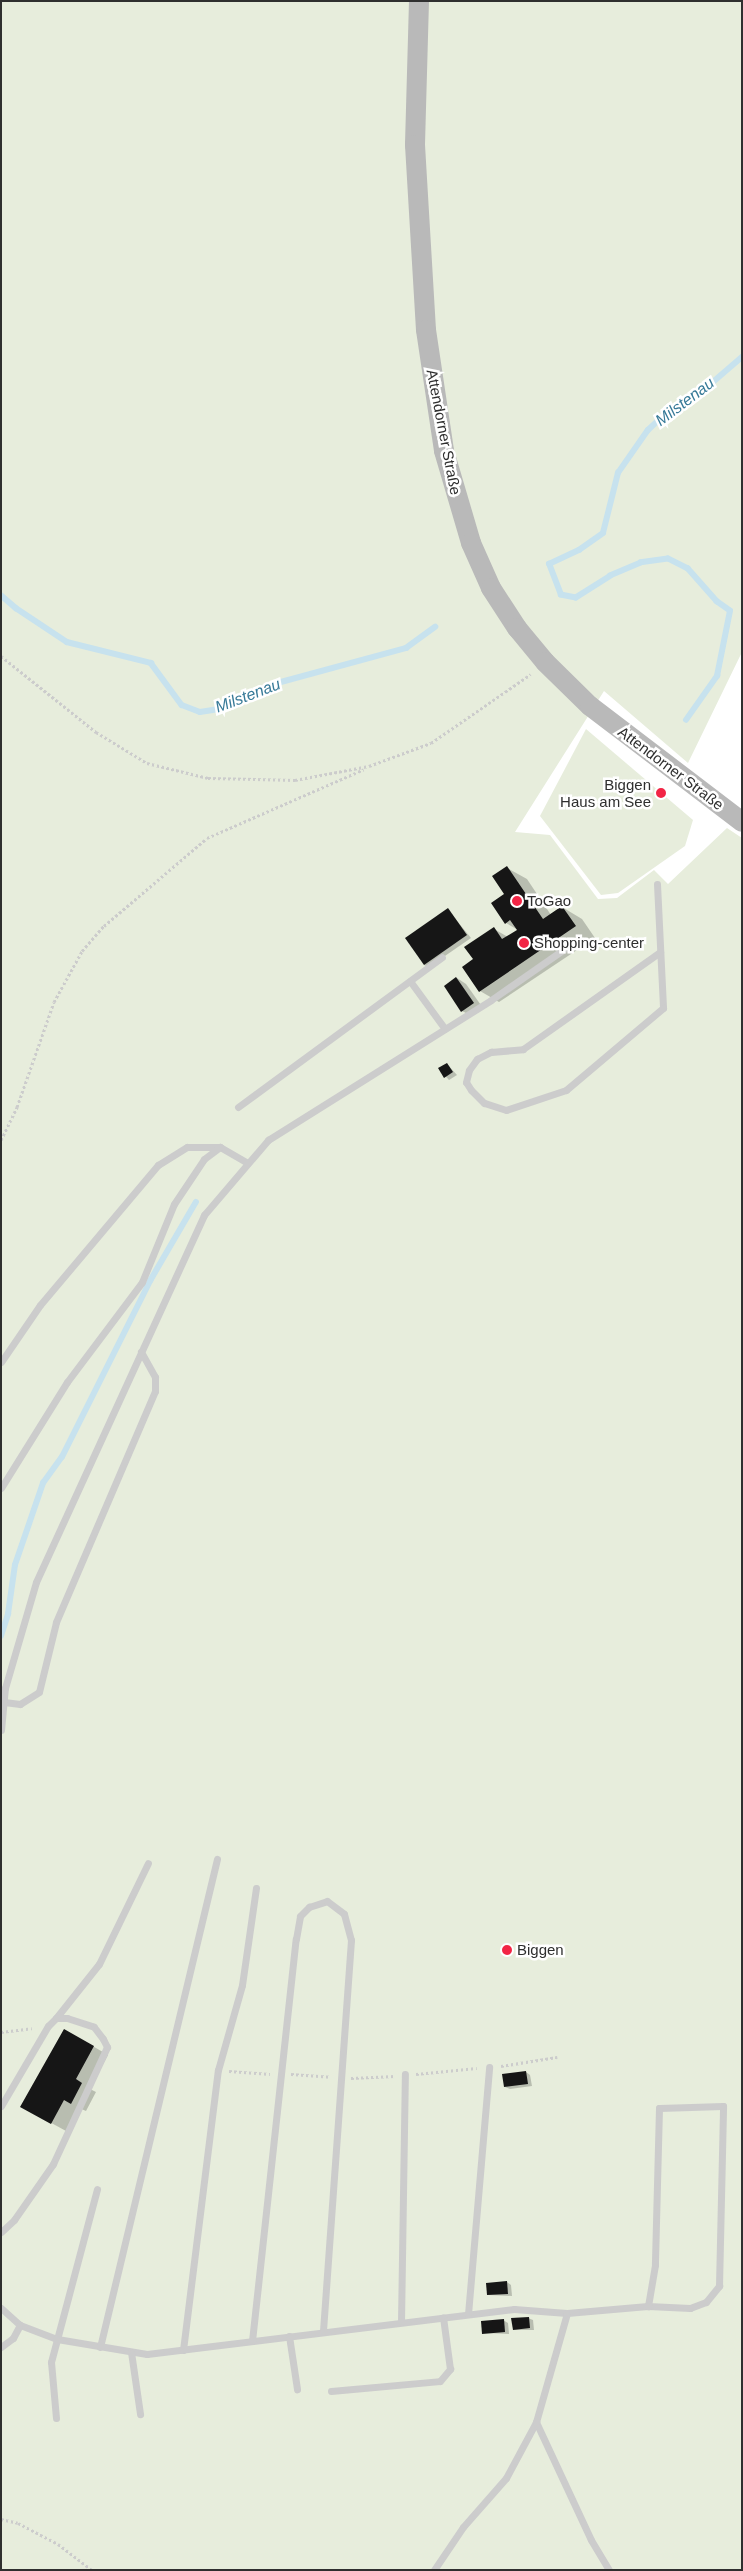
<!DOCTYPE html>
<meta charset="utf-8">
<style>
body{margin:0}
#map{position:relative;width:743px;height:2571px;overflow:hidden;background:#fff;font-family:Arial,sans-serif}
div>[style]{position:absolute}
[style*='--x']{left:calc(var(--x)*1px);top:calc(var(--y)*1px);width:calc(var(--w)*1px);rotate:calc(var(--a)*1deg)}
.green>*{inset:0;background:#e7eddc}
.shadow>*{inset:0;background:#0003}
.stream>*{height:5.5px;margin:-2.75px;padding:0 2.75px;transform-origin:2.75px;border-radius:2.75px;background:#c7e2ee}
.building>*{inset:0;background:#161616}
.path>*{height:3px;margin-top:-1.5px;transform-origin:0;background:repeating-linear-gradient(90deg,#ccc 0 2.5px,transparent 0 5px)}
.service>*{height:7px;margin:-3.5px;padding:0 3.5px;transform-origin:3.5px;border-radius:3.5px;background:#ccc}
.secondary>*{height:20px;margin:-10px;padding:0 10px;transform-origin:10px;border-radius:10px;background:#b9b9b9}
.dots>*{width:14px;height:14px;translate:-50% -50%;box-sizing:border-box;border:2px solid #fff;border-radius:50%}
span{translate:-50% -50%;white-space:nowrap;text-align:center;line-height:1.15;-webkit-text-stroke:5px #fff;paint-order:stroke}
.street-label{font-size:15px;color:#2f2f2f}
.poi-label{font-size:15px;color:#2f2f2f}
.right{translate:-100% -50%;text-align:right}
.left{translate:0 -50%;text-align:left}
.water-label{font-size:16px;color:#377a98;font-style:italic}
.frame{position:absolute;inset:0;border:2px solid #2f2f2f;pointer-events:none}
</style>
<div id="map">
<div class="green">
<div style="clip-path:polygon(1px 1px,742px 2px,742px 652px,688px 763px,604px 691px,515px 832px,550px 835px,598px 899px,617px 898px,654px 870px,668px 884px,727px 828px,742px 838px,742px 2570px,1px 2570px)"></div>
<div style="clip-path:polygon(586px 729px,693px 820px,685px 846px,618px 893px,601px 895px,540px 816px)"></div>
</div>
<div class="shadow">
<div style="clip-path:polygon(507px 868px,527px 879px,551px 915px,562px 907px,582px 919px,595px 938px,499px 1002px,480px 991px,473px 961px,494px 929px,508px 937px,518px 930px,506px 923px)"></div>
<div style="clip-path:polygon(448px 910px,471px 938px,429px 967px,424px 965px)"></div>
<div style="clip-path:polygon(457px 978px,466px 984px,483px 1008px,472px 1016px,462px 1011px)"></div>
<div style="clip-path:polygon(447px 1064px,457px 1075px,449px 1080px,439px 1069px)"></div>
<div style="clip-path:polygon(65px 2030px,108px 2055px,90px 2089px,96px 2092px,86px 2111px,79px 2108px,66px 2131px,22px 2107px)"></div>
<div style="clip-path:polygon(526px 2072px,530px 2075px,532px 2086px,510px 2089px,505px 2087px)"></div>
<div style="clip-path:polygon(507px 2282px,511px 2285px,512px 2296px,488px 2295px)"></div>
<div style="clip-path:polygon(528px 2318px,533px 2320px,534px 2330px,514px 2330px)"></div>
<div style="clip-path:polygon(503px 2320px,508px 2323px,509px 2334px,484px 2333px)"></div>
</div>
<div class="stream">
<div style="--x:1;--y:595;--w:20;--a:41"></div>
<div style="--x:16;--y:608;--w:61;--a:33.7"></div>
<div style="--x:67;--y:642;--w:87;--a:14"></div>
<div style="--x:151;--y:663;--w:52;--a:53.6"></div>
<div style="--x:182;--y:705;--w:19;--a:21"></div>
<div style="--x:200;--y:712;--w:24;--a:-9"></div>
<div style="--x:224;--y:708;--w:51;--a:-26.6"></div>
<div style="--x:270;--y:685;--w:141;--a:-15.2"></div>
<div style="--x:406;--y:648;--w:36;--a:-36"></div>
<div style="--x:686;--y:720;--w:54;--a:-54.8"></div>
<div style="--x:717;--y:676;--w:66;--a:-78.7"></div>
<div style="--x:730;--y:611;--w:16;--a:-145"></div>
<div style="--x:717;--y:602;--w:44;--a:-131.3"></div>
<div style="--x:688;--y:569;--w:22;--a:-153"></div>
<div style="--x:668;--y:559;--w:27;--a:172"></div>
<div style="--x:641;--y:563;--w:33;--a:157"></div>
<div style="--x:611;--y:576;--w:41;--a:147.8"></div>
<div style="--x:576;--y:598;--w:15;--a:-169"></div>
<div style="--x:561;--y:595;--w:33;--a:-111"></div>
<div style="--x:549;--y:564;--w:33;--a:-25"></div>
<div style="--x:579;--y:550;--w:29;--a:-35"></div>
<div style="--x:603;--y:533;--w:62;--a:-76"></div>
<div style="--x:618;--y:473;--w:52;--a:-55.1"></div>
<div style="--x:648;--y:430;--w:19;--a:-43"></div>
<div style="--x:662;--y:417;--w:53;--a:-33.4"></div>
<div style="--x:706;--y:388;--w:48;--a:-40.7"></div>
<div style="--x:1;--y:1636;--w:23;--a:-72"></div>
<div style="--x:8;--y:1614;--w:49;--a:-81.9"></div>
<div style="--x:15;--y:1565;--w:87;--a:-71.1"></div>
<div style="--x:43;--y:1483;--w:32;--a:-54"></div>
<div style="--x:62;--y:1457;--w:197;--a:-63.4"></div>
<div style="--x:150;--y:1281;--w:91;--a:-59.8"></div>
</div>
<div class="building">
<div style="clip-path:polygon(507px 866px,543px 919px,562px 906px,576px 926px,479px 992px,462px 967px,473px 959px,464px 947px,494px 927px,502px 939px,517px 930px,510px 920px,505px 924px,491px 903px,504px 894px,492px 876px)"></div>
<div style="clip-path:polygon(448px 908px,467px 935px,424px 965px,405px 938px)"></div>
<div style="clip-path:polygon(456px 977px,474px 1003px,461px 1012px,444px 986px)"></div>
<div style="clip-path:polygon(447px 1063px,453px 1072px,444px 1078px,438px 1068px)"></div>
<div style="clip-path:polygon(64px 2029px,94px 2046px,76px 2079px,82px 2083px,71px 2104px,64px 2100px,51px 2124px,20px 2107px)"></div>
<div style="clip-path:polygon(526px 2071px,528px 2084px,504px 2087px,502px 2074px)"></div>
<div style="clip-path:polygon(507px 2281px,508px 2294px,487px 2295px,486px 2283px)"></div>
<div style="clip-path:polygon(529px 2317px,530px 2328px,513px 2330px,511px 2318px)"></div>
<div style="clip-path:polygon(504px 2319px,505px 2332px,482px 2334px,481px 2321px)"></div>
</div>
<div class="path">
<div style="--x:1;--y:656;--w:122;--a:38.7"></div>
<div style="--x:96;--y:732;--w:60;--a:31.3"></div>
<div style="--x:147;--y:763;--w:63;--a:13.8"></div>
<div style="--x:208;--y:778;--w:87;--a:1.3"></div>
<div style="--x:295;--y:780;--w:75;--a:-10.7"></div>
<div style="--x:369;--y:766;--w:66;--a:-20.4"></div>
<div style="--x:431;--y:743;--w:121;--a:-34.6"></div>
<div style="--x:1;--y:1140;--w:37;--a:-64"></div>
<div style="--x:17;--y:1107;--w:111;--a:-70.6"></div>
<div style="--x:54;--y:1002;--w:58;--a:-61.2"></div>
<div style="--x:82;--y:951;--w:33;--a:-49"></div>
<div style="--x:104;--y:926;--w:135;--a:-40.5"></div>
<div style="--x:207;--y:838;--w:171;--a:-23.7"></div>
<div style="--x:1;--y:2032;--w:31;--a:-7"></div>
<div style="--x:501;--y:2066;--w:57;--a:-9.1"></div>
<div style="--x:229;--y:2071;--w:41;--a:4.2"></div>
<div style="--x:291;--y:2074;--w:39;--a:4"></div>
<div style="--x:416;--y:2074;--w:61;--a:-5.6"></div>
<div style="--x:351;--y:2078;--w:44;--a:-2.6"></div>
<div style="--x:1;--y:2519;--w:17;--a:13"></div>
<div style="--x:18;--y:2523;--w:45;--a:27.7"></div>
<div style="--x:58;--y:2544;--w:43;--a:37.4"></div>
</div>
<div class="service">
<div style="--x:657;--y:884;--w:124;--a:87.2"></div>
<div style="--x:663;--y:1008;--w:127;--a:139.8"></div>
<div style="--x:566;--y:1090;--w:63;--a:161.6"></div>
<div style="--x:506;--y:1110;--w:23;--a:-162"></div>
<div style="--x:484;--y:1103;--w:18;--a:-135"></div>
<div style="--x:471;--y:1090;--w:9;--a:-122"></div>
<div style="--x:466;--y:1082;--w:12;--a:-76"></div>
<div style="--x:469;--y:1070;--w:14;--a:-54"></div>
<div style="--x:477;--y:1059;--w:16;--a:-27"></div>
<div style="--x:491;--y:1052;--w:32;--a:-5"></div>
<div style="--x:523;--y:1049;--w:168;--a:-35.3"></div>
<div style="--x:410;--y:981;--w:59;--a:53.9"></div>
<div style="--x:238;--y:1107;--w:253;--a:-36.3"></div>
<div style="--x:1;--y:1362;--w:69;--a:-55.6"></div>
<div style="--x:40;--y:1305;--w:183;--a:-49.9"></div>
<div style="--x:158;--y:1165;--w:34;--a:-32"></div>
<div style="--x:187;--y:1147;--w:33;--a:0"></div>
<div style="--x:220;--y:1147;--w:32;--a:30"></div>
<div style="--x:1;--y:1488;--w:125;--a:-58.1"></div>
<div style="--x:67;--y:1382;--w:125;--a:-53.1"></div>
<div style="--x:142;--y:1282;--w:84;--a:-67.7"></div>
<div style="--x:174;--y:1204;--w:54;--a:-56.3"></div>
<div style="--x:204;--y:1159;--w:20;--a:-37"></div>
<div style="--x:4;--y:1702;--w:16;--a:7"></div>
<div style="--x:20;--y:1704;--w:22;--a:-32"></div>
<div style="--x:39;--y:1692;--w:72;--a:-76.3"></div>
<div style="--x:56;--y:1622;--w:251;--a:-66.8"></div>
<div style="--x:155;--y:1391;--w:14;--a:-90"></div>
<div style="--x:155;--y:1377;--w:29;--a:-119"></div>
<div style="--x:1;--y:1730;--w:42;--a:-84.6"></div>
<div style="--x:5;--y:1688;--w:110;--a:-73.7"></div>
<div style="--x:36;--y:1582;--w:404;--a:-65.4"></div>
<div style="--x:204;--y:1215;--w:99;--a:-49.5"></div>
<div style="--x:268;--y:1140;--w:263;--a:-32.1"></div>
<div style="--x:491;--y:1000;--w:93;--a:-34.9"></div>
<div style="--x:56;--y:2018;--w:69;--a:-51.5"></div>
<div style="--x:99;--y:1964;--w:112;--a:-64.1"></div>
<div style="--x:1;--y:2106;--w:93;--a:-59.6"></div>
<div style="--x:48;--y:2026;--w:11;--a:-45"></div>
<div style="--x:56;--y:2018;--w:11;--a:0"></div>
<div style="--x:67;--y:2018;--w:28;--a:18"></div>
<div style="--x:94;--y:2027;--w:15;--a:53"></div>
<div style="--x:103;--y:2039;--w:9;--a:63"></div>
<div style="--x:107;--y:2047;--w:129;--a:114.8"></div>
<div style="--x:53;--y:2164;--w:68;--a:124.9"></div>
<div style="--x:14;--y:2220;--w:18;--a:137"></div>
<div style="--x:1;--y:2308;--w:25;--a:42"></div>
<div style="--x:20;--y:2325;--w:40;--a:21"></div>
<div style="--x:57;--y:2339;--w:91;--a:9.5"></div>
<div style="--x:147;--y:2354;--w:370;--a:-7"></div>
<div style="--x:514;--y:2309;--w:53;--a:4.3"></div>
<div style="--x:567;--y:2313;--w:81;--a:-4.9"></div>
<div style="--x:648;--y:2306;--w:42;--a:2.7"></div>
<div style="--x:690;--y:2308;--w:17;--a:-21"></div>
<div style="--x:706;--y:2302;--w:21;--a:-51"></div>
<div style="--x:719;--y:2286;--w:180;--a:-88.7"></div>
<div style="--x:723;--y:2106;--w:64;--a:178.2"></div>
<div style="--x:659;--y:2108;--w:157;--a:91.5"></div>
<div style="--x:655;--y:2265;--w:42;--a:99.7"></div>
<div style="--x:468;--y:2314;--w:248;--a:-85.1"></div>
<div style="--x:401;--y:2322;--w:248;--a:-89.1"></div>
<div style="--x:289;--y:2336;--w:54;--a:81.4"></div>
<div style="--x:252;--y:2341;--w:404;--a:-83.8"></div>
<div style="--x:296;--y:1939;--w:23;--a:-80"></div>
<div style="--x:300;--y:1916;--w:13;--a:-45"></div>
<div style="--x:309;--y:1907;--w:19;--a:-18"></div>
<div style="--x:327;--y:1901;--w:21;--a:37"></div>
<div style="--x:344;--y:1914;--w:27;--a:75"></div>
<div style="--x:351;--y:1940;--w:393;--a:94.1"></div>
<div style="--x:1;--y:2347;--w:15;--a:-37"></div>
<div style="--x:13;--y:2338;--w:15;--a:-62"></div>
<div style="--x:100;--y:2347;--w:502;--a:-76.52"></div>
<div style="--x:183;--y:2350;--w:282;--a:-82.9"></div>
<div style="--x:218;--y:2070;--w:88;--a:-74.2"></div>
<div style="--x:242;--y:1985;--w:98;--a:-81.8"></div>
<div style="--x:131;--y:2352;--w:63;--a:81.7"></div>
<div style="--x:331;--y:2391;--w:109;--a:-5.2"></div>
<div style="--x:440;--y:2381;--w:16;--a:-50"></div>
<div style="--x:450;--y:2369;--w:52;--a:-97.7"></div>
<div style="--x:56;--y:2418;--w:56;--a:-95.1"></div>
<div style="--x:51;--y:2362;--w:179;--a:-75.1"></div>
<div style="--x:536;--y:2422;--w:130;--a:65"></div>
<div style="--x:591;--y:2540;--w:35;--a:59"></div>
<div style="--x:434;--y:2570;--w:52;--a:-56"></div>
<div style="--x:463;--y:2527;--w:65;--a:-48.7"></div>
<div style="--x:506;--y:2478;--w:64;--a:-61.8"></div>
<div style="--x:536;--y:2422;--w:113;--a:-74.1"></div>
</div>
<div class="secondary">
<div style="--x:419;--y:1;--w:144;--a:91.6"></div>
<div style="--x:415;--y:145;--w:185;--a:86.6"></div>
<div style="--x:426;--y:330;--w:122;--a:81.5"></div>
<div style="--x:444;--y:451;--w:96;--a:73.6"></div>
<div style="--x:471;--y:543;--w:49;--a:66"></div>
<div style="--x:491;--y:588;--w:48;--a:57"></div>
<div style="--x:517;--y:628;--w:44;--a:50.5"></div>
<div style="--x:545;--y:662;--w:63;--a:44.4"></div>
<div style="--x:590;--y:706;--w:191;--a:37.3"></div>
</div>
<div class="dots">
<div style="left:661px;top:793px;background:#f22545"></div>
<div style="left:517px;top:901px;background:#f22545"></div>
<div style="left:524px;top:943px;background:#f22545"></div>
<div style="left:507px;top:1950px;background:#f22545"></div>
</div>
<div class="street-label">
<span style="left:444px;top:432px;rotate:79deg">Attendorner Straße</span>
<span style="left:671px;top:768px;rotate:37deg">Attendorner Straße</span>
</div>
<div class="poi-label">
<span class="right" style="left:651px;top:793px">Biggen<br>Haus am See</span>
<span class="left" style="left:527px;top:901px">ToGao</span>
<span class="left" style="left:534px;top:943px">Shopping-center</span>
<span class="left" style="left:517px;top:1950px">Biggen</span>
</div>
<div class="water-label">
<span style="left:685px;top:402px;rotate:-37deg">Milstenau</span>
<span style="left:248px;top:696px;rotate:-21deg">Milstenau</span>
</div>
<div class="frame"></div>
</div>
